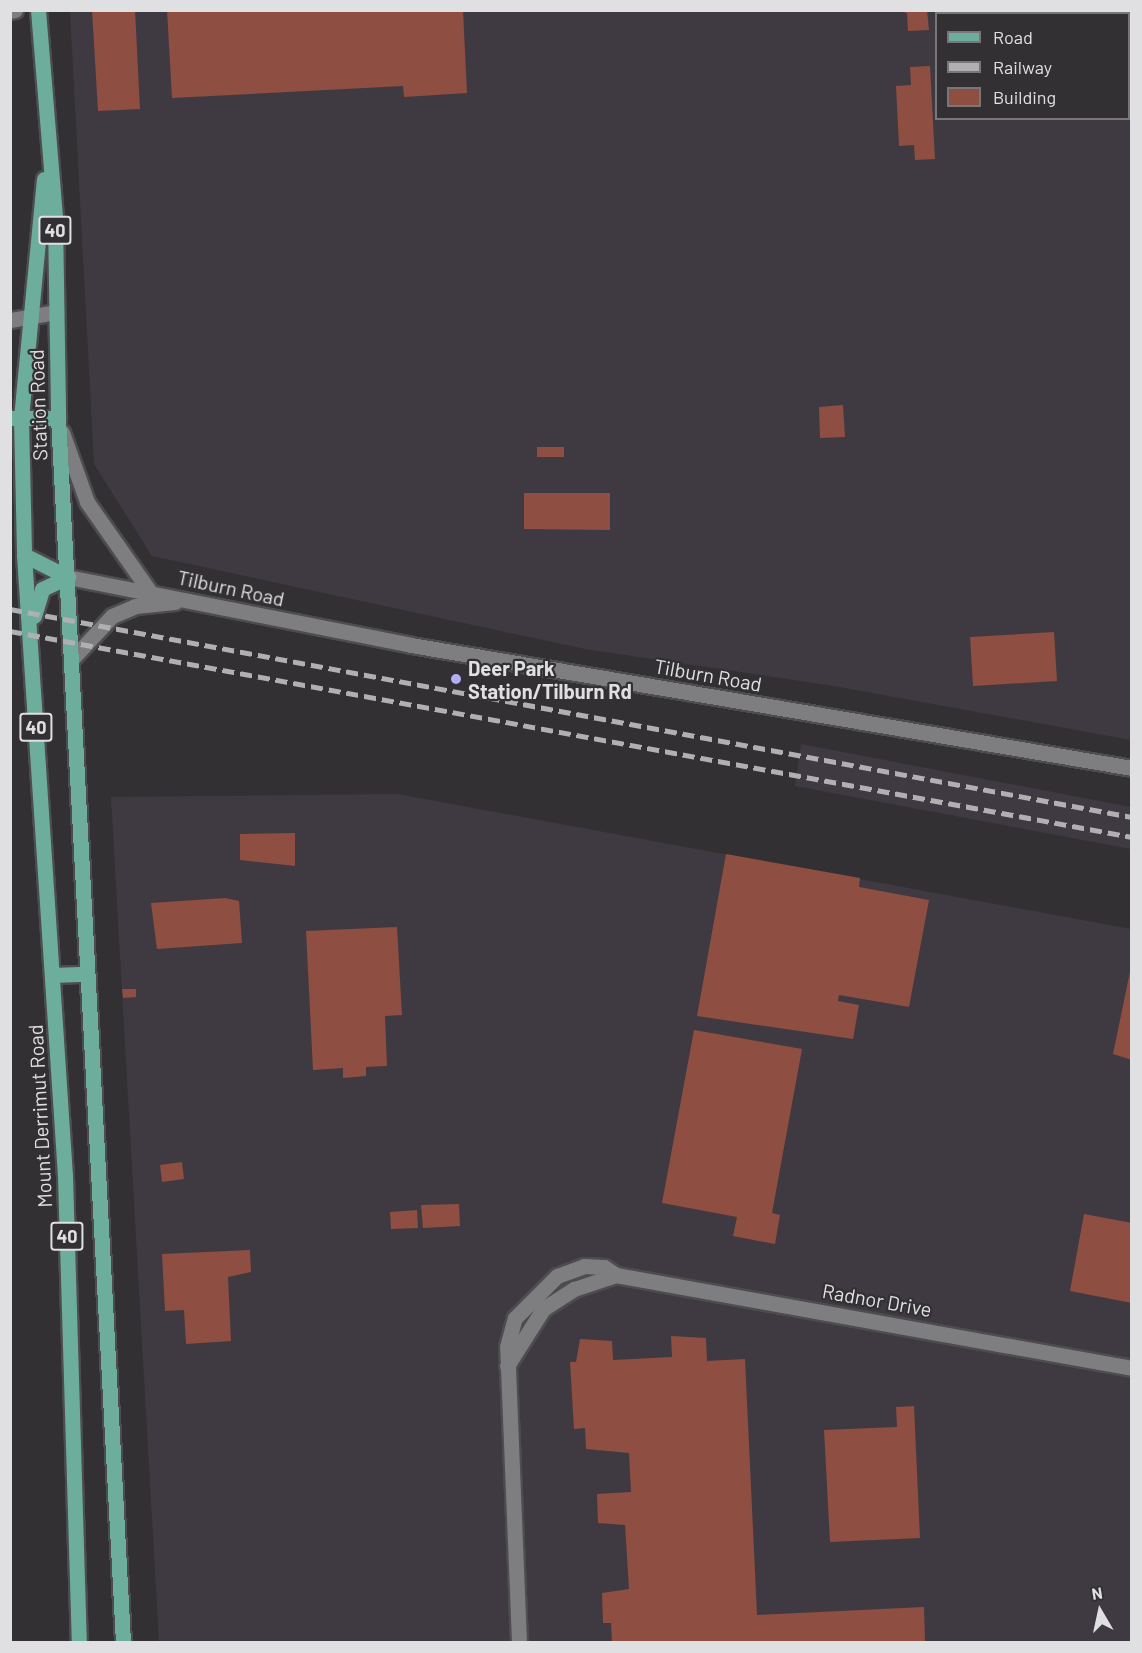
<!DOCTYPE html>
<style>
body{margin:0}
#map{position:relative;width:1142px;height:1653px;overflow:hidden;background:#323033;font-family:Barlow,sans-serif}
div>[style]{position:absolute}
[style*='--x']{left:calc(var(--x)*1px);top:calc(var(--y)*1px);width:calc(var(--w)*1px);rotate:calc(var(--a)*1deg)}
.built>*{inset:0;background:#3f3a41}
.building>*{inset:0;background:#8e4e41}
.roads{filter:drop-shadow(2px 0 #4d4c4e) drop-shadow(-2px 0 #4d4c4e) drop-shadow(0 2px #4d4c4e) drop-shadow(0 -2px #4d4c4e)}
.street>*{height:15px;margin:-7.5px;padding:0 7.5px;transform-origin:7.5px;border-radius:7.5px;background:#7e7d7f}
.secondary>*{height:15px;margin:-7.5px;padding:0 7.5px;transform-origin:7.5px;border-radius:7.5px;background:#7e7d7f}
.primary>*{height:15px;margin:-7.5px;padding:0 7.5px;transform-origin:7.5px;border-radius:7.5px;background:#6cae9b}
.rail>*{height:4.5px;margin-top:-2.25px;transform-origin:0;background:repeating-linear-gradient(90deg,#b0afb1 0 12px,transparent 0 18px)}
.dots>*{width:16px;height:16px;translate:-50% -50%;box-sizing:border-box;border:3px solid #323033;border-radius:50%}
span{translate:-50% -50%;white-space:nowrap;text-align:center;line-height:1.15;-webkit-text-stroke:4.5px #323033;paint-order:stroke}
.shield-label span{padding:2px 4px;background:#323033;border:2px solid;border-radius:4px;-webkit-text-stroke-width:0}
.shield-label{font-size:18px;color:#e0dfe1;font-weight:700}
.street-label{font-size:20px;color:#e0dfe1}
.poi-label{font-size:20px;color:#e0dfe1;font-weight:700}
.left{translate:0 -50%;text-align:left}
.frame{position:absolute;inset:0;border:12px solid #e0dfe1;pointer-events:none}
.legend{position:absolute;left:935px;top:12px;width:195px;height:108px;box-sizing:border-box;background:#323033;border:2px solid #787679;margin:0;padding:8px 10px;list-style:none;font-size:18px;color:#e0dfe1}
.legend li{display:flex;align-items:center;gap:12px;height:30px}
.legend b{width:30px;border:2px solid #787679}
.north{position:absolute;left:1070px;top:1581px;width:60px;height:60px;-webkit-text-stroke:4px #323033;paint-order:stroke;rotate:351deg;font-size:16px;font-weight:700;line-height:24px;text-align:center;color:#e0dfe1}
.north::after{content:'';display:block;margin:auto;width:21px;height:27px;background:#e0dfe1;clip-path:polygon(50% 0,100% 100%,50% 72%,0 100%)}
</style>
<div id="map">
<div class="built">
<div style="clip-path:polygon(evenodd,70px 11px,1131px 11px,1131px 740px,834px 686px,585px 649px,152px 556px,94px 464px,70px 11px,936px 14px,1128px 14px,1128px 118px,936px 118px,936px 14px)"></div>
<div style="clip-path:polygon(801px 744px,1131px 807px,1131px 849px,795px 786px)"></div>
<div style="clip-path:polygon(398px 794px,1131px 929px,1131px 1642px,159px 1642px,111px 797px)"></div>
</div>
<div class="building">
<div style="clip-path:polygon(92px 10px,135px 10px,140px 109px,98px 111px)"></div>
<div style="clip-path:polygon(167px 10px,463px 10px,467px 93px,404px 97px,403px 86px,172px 98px)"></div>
<div style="clip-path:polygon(893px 10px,927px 10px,929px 30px,908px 31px,907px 13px)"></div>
<div style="clip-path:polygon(930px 66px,935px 159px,915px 160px,914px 145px,899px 146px,896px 86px,911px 85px,910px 67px)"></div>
<div style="clip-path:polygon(843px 405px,845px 437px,820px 438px,819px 407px)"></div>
<div style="clip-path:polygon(537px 447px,564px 447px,564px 457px,537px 457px)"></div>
<div style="clip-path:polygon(524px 493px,610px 493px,610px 530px,524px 529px)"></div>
<div style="clip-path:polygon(1054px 632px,1057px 681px,973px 686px,970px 637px)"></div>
<div style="clip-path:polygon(295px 833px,295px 866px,240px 860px,240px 834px)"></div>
<div style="clip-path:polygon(726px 854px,860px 878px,859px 887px,929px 900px,909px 1007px,839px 995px,838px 1001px,859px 1005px,853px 1039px,697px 1016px)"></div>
<div style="clip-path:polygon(225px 898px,239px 901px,242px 943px,157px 949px,151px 903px)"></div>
<div style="clip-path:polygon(397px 927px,402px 1015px,385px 1016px,387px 1066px,366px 1067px,366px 1076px,343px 1078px,343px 1068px,313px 1070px,306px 931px)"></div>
<div style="clip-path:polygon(1132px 962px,1132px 1060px,1113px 1054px)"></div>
<div style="clip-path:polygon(122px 989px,136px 989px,136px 997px,123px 998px)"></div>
<div style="clip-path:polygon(694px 1030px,802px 1049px,772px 1213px,780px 1215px,775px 1244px,733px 1236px,737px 1217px,662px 1203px)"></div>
<div style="clip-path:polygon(182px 1162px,184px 1179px,162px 1182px,160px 1165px)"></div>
<div style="clip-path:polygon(459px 1204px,460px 1226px,423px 1228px,421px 1205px)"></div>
<div style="clip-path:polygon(417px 1210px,418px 1228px,391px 1229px,390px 1212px)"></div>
<div style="clip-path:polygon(1084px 1214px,1132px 1223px,1132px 1303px,1070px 1291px)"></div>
<div style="clip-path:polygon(250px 1250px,251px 1272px,228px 1277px,231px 1341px,186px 1344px,184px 1310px,165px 1311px,162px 1254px)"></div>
<div style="clip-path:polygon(671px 1336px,706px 1338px,707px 1361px,745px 1359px,757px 1615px,924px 1607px,925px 1642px,612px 1642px,611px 1623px,603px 1623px,602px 1593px,629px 1589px,625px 1525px,598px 1523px,597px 1494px,631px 1492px,629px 1453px,586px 1449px,585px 1428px,574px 1429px,570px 1362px,576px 1362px,580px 1339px,612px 1341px,613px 1360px,672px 1357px)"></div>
<div style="clip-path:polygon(914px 1406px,920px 1538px,830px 1542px,824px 1430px,897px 1427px,896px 1407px)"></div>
</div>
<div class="roads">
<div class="street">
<div style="--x:10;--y:11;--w:5;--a:-11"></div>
<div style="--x:10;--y:320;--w:47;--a:-9.9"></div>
<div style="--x:507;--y:1366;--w:67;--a:-57.7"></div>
<div style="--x:543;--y:1309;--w:37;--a:-33"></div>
<div style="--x:574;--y:1289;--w:44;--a:-18.4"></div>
<div style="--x:616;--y:1275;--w:524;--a:10.22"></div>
<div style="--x:519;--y:1642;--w:295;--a:-92.3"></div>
<div style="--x:507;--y:1347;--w:30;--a:-75"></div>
<div style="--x:515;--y:1318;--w:59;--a:-45"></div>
<div style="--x:557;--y:1276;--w:29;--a:-20"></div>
<div style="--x:584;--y:1266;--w:20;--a:3"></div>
<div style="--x:604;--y:1267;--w:14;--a:34"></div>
</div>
<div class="secondary">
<div style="--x:62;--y:432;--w:74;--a:70.3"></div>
<div style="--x:87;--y:502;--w:110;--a:55"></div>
<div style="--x:68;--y:577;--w:350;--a:11.2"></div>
<div style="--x:411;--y:645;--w:731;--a:9.68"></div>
<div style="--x:71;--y:660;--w:60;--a:-47"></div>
<div style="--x:112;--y:616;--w:25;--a:-23"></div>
<div style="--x:135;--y:606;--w:40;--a:-5.7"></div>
</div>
<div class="primary">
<div style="--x:38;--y:10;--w:210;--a:85.3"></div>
<div style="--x:55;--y:219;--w:199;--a:89.1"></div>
<div style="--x:58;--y:418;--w:1226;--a:86.96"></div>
<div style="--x:44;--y:179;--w:241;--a:95.5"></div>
<div style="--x:21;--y:419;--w:136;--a:88.7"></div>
<div style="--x:24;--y:555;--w:622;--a:86.22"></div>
<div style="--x:65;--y:1176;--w:466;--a:88.3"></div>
<div style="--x:10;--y:418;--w:48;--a:0"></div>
<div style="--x:24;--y:555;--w:49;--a:26.6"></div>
<div style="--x:34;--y:616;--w:28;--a:-73"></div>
<div style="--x:42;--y:589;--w:29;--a:-25"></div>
<div style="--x:52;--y:975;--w:34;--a:-2"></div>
</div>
</div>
<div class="rail">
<div style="--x:10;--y:609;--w:1141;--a:10.5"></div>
<div style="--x:10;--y:631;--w:1141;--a:10.4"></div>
</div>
<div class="dots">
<div style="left:456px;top:679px;background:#b5acf8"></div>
</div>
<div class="shield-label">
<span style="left:55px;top:230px">40</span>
<span style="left:36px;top:727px">40</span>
<span style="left:67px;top:1236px">40</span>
</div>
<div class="street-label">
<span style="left:38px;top:405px;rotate:-92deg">Station Road</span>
<span style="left:231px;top:588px;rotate:12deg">Tilburn Road</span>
<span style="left:708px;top:675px;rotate:10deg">Tilburn Road</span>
<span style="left:40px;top:1116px;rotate:-93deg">Mount Derrimut Road</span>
<span style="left:877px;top:1300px;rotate:10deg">Radnor Drive</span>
</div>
<div class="poi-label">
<span class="left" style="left:468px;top:680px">Deer Park<br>Station/Tilburn Rd</span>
</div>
<div class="frame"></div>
<ul class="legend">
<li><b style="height:8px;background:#6cae9b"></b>Road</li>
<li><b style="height:8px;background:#b0afb1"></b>Railway</li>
<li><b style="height:16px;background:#8e4e41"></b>Building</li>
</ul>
<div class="north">N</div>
</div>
